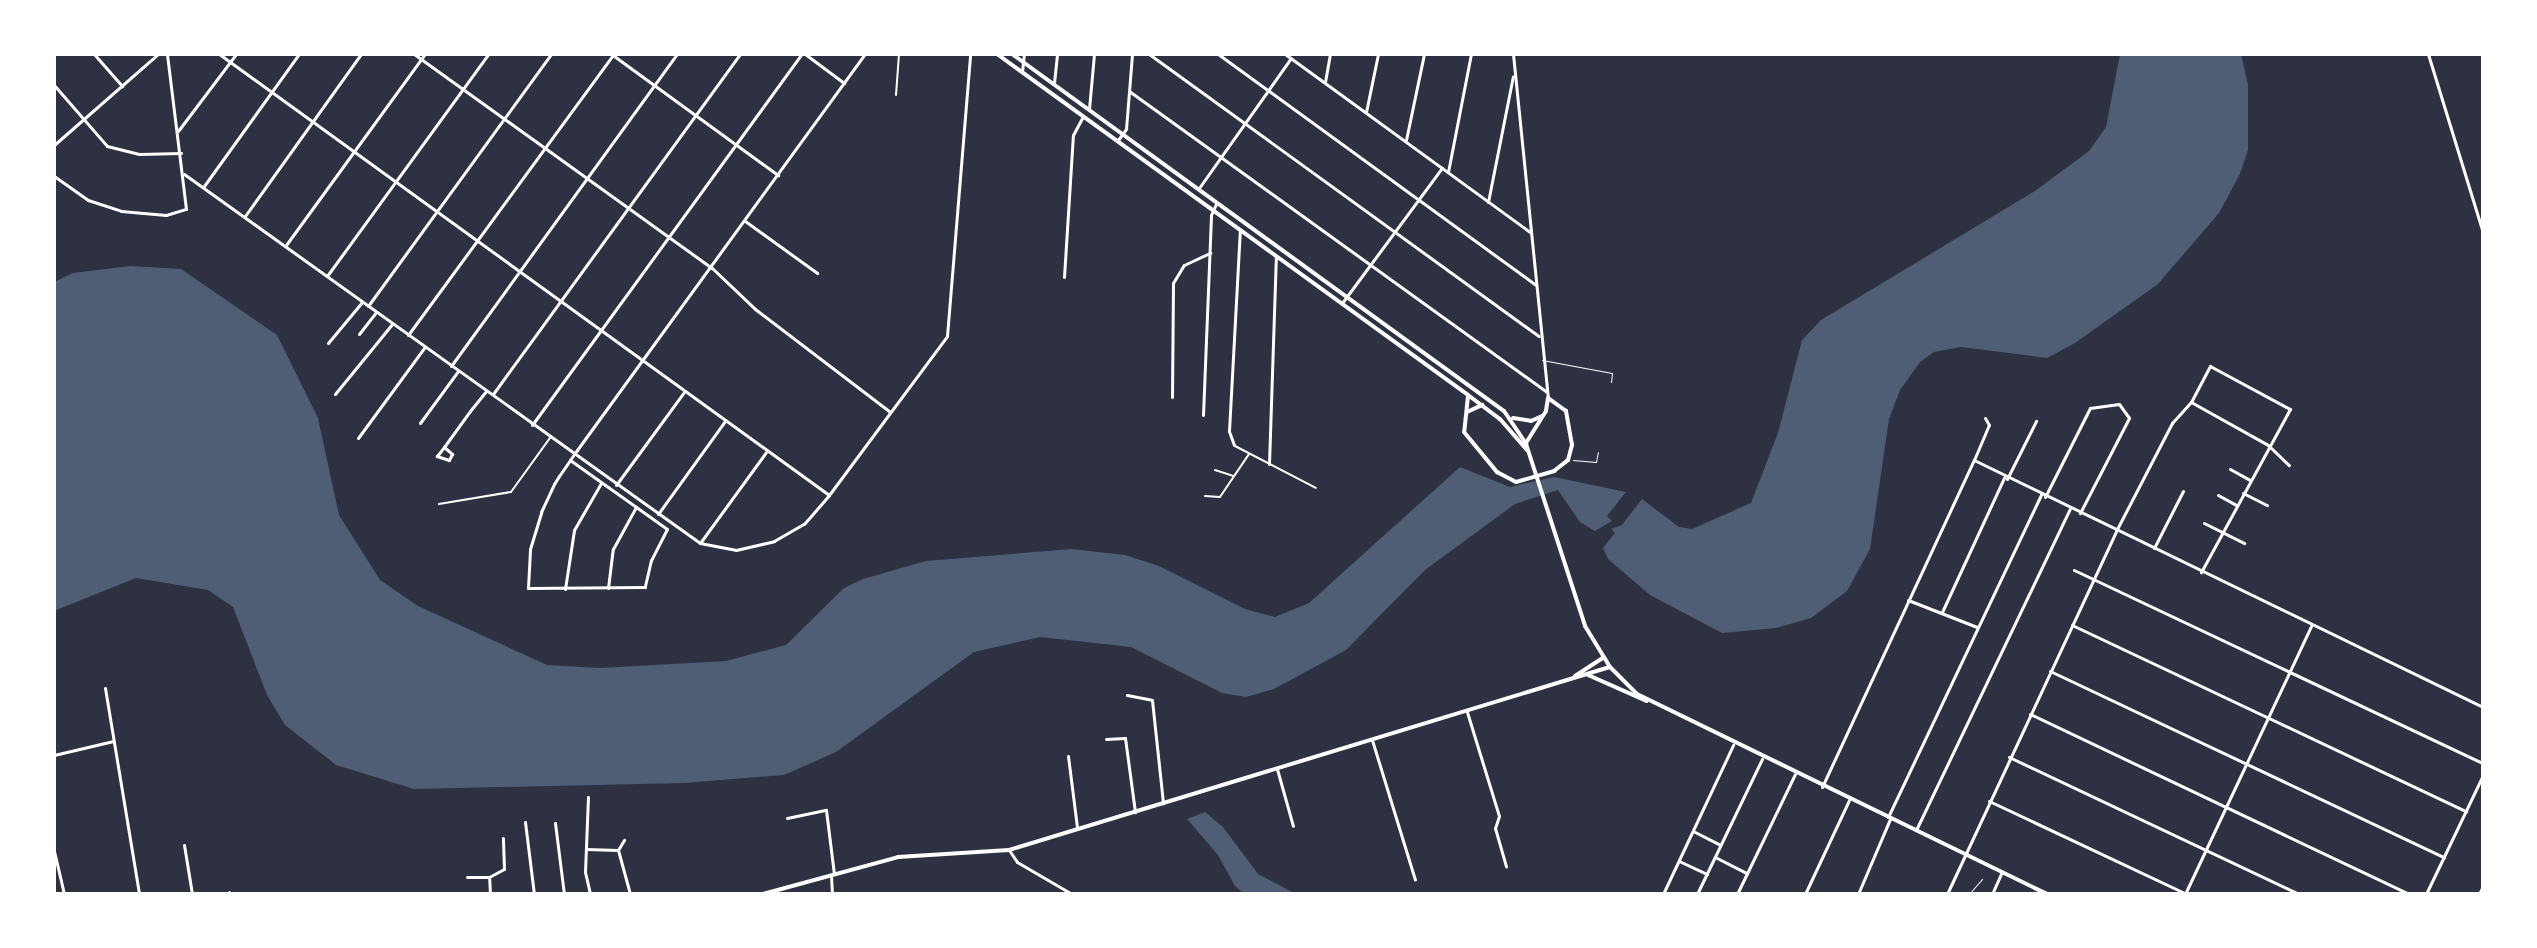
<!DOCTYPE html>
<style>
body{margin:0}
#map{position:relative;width:2537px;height:948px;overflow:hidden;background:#2d3142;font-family:"Sofia Sans Condensed",sans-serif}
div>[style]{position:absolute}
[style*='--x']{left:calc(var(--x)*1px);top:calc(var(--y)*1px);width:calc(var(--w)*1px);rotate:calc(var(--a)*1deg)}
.water>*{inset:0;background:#4f5d75}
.service>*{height:1px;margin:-0.5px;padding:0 0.5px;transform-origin:0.5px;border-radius:0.5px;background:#fff}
.pedestrian>*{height:2px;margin:-1px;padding:0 1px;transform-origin:1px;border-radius:1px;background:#fff}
.minor>*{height:3px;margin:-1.5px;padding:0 1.5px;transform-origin:1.5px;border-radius:1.5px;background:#fff}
.tertiary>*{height:3px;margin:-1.5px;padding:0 1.5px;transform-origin:1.5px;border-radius:1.5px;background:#fff}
.secondary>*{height:4px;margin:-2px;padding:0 2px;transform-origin:2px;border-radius:2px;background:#fff}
.primary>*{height:4px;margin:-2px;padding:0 2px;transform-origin:2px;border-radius:2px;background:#fff}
span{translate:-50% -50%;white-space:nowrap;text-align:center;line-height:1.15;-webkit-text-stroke:8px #fff;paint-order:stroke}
.frame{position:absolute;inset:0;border:56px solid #fff;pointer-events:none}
</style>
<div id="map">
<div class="water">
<div style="clip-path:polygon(2120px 54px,2241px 54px,2248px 85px,2248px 150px,2240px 174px,2219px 213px,2158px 284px,2075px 343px,2047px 358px,1961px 347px,1934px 352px,1920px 362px,1900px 390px,1889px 419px,1870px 549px,1847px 591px,1811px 618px,1776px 628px,1722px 633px,1650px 595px,1608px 559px,1603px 548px,1615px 533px,1611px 529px,1622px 525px,1642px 499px,1679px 527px,1692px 529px,1751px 503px,1778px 433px,1802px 340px,1821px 320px,2035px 191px,2089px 151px,2106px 127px)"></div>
<div style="clip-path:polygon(130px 266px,181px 269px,277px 335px,318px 418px,339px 515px,380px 580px,418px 606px,547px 665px,600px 668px,726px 661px,786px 645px,844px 588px,863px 579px,926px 561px,1072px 549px,1125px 555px,1159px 566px,1245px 609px,1275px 617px,1309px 603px,1460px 467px,1510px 487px,1554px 477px,1626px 492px,1607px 516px,1612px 521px,1595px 531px,1580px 522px,1558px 490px,1515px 504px,1425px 570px,1346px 650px,1274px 689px,1246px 697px,1222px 693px,1131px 647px,1040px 637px,974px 652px,836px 752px,784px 775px,684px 783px,414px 789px,336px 765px,285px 725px,267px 695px,233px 607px,208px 590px,136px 578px,54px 611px,54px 282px,73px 273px)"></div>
<div style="clip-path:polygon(1205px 812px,1223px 827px,1258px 874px,1296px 894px,1244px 894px,1235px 886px,1218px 855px,1187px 819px)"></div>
</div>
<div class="service">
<div style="--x:1542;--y:360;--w:71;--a:10.5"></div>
<div style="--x:1612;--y:373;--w:9;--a:96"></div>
<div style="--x:1573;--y:460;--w:23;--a:5"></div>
<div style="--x:1596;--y:462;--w:10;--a:-79"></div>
<div style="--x:1969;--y:894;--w:20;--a:-49"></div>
</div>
<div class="pedestrian">
<div style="--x:896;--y:95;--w:41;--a:-85.8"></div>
<div style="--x:1235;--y:446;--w:91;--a:27.4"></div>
<div style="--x:1215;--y:470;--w:19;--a:18"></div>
<div style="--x:1205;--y:496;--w:15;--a:4"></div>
<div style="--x:1220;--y:497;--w:52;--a:-56"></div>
<div style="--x:439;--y:504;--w:73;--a:-9.5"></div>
<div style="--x:511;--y:492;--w:67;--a:-54.2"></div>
</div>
<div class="minor">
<div style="--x:94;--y:54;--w:43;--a:48.8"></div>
<div style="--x:414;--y:54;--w:367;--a:35.7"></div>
<div style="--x:712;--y:268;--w:59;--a:43.6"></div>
<div style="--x:755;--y:309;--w:170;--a:37.3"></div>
<div style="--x:805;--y:54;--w:49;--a:36.6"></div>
<div style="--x:1149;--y:54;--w:481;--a:35.9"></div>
<div style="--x:1218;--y:54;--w:392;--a:36"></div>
<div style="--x:1285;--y:54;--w:304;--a:36"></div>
<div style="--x:1513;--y:54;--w:346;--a:84.2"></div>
<div style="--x:2428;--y:54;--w:187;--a:72.9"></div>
<div style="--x:614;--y:56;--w:203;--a:36"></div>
<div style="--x:1022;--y:72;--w:18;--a:-84"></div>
<div style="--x:1325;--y:82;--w:28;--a:-80"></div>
<div style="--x:1054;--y:83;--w:29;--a:-84"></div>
<div style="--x:54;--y:85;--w:81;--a:49"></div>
<div style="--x:107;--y:146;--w:33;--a:14"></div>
<div style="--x:139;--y:154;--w:42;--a:-1.4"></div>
<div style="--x:1129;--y:91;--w:515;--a:35.76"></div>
<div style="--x:1089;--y:109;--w:55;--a:-84.8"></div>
<div style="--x:1366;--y:112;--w:59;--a:-78.3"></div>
<div style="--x:178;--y:131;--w:96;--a:-53"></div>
<div style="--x:1118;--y:140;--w:14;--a:-54"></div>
<div style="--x:1126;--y:129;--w:75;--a:-85.4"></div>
<div style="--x:1406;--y:140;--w:88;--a:-78.2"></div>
<div style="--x:54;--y:145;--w:138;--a:-41.2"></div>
<div style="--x:1448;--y:172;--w:120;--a:-79"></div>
<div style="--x:184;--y:174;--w:634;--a:35.57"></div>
<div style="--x:700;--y:543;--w:37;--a:11"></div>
<div style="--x:736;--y:550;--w:39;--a:-13"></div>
<div style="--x:774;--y:541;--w:34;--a:-30"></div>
<div style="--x:804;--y:524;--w:38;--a:-49"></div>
<div style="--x:829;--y:495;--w:753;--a:-144.13"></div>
<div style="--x:54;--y:176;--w:42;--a:35.2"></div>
<div style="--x:88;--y:200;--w:35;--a:18"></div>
<div style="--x:121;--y:211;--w:45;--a:5.1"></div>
<div style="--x:166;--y:215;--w:21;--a:-17"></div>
<div style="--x:186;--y:209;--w:156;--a:-97"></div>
<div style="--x:204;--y:186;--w:163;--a:-54.3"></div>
<div style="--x:1199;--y:188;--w:159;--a:-54.7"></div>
<div style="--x:1488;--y:202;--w:128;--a:-78.8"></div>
<div style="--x:245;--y:216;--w:199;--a:-54.4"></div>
<div style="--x:745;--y:221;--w:89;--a:35.8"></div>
<div style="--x:286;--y:245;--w:236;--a:-54"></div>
<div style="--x:327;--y:276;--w:274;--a:-54"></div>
<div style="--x:1064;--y:277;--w:142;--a:-86.4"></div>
<div style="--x:1073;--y:135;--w:21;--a:-62"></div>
<div style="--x:1342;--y:303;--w:168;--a:-53.5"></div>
<div style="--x:368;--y:306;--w:311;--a:-54"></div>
<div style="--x:359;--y:334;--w:28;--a:-52"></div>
<div style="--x:408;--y:335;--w:348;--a:-53.8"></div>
<div style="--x:328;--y:343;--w:53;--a:-50.3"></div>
<div style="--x:451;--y:366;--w:385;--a:-54.1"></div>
<div style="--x:335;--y:394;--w:90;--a:-50.8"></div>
<div style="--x:493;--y:394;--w:420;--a:-54"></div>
<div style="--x:1172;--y:397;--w:114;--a:-89.5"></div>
<div style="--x:1173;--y:283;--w:21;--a:-59"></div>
<div style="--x:1184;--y:265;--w:29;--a:-25"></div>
<div style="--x:2191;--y:402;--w:88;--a:29.2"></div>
<div style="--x:2268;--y:445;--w:29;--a:44"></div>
<div style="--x:1203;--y:415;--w:200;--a:-87.7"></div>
<div style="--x:1211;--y:215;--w:12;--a:-66"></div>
<div style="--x:420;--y:423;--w:64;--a:-53.8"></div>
<div style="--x:532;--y:425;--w:459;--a:-54"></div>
<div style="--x:358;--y:438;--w:112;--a:-53.7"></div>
<div style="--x:1234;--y:445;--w:15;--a:-110"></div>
<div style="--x:1229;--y:431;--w:202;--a:-86.9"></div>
<div style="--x:444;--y:447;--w:11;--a:41"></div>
<div style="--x:452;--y:454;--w:7;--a:117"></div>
<div style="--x:449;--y:460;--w:13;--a:-162"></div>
<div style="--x:437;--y:456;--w:11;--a:-52"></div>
<div style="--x:444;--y:447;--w:44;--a:-54.2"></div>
<div style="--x:470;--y:411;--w:26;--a:-51"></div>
<div style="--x:570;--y:460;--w:119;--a:35.4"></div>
<div style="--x:667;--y:529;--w:35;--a:117"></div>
<div style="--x:651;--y:560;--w:28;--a:103"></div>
<div style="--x:645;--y:587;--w:117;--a:179.5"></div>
<div style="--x:528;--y:588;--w:39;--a:-87"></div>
<div style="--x:530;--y:549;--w:39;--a:-73"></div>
<div style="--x:541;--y:512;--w:31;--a:-65"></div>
<div style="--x:554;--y:484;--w:9;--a:-58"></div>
<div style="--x:559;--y:476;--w:19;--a:-55"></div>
<div style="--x:570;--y:460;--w:12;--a:-55"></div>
<div style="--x:577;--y:450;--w:490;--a:-54"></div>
<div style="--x:1974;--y:460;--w:566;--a:25.89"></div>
<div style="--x:1269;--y:464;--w:208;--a:-88.1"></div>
<div style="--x:2230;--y:469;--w:23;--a:29"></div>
<div style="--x:2007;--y:479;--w:65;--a:-63.4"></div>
<div style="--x:616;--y:485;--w:115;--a:-53.8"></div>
<div style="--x:2243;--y:493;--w:27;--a:27"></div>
<div style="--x:2218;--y:495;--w:21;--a:29"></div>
<div style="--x:2045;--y:497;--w:100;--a:-63.2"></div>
<div style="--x:2090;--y:408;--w:29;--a:-8"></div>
<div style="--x:2119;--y:404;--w:17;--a:54"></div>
<div style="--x:2129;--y:418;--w:107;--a:117.3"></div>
<div style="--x:658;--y:514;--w:115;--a:-54.2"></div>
<div style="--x:2204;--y:523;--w:45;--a:26.6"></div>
<div style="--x:700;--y:543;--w:112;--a:-54"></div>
<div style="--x:2154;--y:548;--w:64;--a:-63"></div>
<div style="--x:2074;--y:570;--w:452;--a:25.3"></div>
<div style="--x:608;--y:588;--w:39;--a:-83"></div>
<div style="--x:613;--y:549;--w:48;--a:-61.3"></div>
<div style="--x:565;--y:589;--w:60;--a:-81.3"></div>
<div style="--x:574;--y:530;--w:54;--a:-60.1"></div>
<div style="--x:1908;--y:600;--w:74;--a:21.4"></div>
<div style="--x:1942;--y:612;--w:148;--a:-65.2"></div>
<div style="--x:2072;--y:625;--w:436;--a:25.3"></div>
<div style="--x:2050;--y:671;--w:436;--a:25.3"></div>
<div style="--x:105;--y:688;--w:209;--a:80.6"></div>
<div style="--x:1127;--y:695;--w:25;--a:11"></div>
<div style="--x:1152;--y:700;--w:104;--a:83.9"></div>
<div style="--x:1467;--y:712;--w:109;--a:72.9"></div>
<div style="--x:1499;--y:816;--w:13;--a:108"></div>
<div style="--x:1495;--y:828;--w:40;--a:74"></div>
<div style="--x:2030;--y:714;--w:420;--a:25.4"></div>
<div style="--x:1106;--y:739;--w:19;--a:-3"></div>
<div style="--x:1125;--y:738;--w:75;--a:82.3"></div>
<div style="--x:1372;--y:740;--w:146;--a:72.9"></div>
<div style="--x:54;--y:755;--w:61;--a:-13.3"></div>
<div style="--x:1068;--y:756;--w:72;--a:82.8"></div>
<div style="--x:2009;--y:757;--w:321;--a:25.3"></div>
<div style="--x:1277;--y:769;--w:59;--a:74.3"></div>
<div style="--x:1822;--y:787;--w:361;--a:-65.1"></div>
<div style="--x:1974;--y:460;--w:38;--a:-67"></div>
<div style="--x:1989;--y:425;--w:8;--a:-120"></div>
<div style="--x:588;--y:797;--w:75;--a:92.3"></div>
<div style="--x:585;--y:872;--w:23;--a:77"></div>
<div style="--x:1989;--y:801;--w:219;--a:25.2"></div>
<div style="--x:1888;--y:817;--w:357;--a:-64.6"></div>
<div style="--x:787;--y:818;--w:40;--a:-12"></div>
<div style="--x:826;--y:810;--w:64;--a:82.9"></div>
<div style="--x:525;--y:822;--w:73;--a:82.9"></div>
<div style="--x:555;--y:823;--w:72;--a:82.8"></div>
<div style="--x:1916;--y:830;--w:356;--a:-64.4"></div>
<div style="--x:1693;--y:831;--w:30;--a:27"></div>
<div style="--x:184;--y:845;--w:50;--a:80.7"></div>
<div style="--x:586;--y:849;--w:32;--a:2"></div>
<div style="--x:618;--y:850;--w:46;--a:74.7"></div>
<div style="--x:618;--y:850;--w:12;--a:-59"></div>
<div style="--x:1009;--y:850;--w:14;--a:56"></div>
<div style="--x:1017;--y:862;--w:64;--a:30.2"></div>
<div style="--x:54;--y:851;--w:44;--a:76.9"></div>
<div style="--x:1715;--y:857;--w:36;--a:27"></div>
<div style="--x:1679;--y:861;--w:31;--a:25"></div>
<div style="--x:831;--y:875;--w:19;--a:87"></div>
<div style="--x:467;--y:877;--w:22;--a:0"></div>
<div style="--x:229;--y:892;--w:2;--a:90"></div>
<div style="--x:490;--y:894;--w:17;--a:-93"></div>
<div style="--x:489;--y:877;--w:17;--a:-28"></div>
<div style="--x:504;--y:869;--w:31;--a:-92"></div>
<div style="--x:1663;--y:894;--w:165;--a:-64.8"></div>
<div style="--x:1697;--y:894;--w:150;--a:-64.3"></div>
<div style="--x:1737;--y:894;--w:133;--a:-64.2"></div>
<div style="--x:1805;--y:894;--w:104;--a:-64.9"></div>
<div style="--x:1858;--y:894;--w:82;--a:-66.9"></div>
<div style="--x:1947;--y:894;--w:400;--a:-65"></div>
<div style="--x:2116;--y:531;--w:122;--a:-62.6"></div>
<div style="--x:2172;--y:423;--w:28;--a:-48"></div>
<div style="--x:2191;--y:402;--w:41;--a:-62.2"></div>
<div style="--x:2210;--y:366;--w:91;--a:28.3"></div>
<div style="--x:2290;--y:409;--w:186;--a:118.6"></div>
<div style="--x:1992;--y:894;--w:24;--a:-66"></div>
<div style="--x:2185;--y:894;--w:296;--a:-64.8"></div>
<div style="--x:2426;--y:894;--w:132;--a:-64.4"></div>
<div style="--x:2479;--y:894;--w:9;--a:-63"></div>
</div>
<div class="tertiary">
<div style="--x:829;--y:495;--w:198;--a:-53.4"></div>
<div style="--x:947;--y:336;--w:283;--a:-85.3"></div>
</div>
<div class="secondary">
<div style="--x:1588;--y:675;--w:64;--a:23.8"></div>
<div style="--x:1575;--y:676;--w:33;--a:-33"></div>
<div style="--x:763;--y:894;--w:140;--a:-15.3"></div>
<div style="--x:898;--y:857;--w:111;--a:-3.6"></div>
<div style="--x:1009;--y:850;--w:628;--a:-16.94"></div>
</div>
<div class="primary">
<div style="--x:997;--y:54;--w:581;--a:35.9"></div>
<div style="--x:1468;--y:395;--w:40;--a:37"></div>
<div style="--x:1500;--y:419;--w:41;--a:48.9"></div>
<div style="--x:1012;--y:54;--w:608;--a:35.97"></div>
<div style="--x:1504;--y:411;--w:40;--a:56"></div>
<div style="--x:1526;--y:444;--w:191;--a:72"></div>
<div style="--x:1585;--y:626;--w:48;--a:58.6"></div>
<div style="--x:1610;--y:667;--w:38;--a:45"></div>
<div style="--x:1637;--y:694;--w:456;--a:26"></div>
<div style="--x:1468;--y:396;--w:36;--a:96"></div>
<div style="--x:1464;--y:432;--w:52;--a:50.5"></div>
<div style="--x:1497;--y:472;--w:21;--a:28"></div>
<div style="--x:1516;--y:482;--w:40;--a:-16"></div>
<div style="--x:1554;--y:471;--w:18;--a:-38"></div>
<div style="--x:1568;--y:460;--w:16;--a:-75"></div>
<div style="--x:1572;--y:445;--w:35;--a:-100"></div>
<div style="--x:1566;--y:411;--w:22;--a:-144"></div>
<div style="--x:1548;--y:398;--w:13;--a:99"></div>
<div style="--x:1546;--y:411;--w:36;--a:122"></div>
<div style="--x:1467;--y:412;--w:17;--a:-25"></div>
<div style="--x:1513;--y:418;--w:18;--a:9"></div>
<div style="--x:1531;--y:421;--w:12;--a:-24"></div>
</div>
<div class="frame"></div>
</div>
